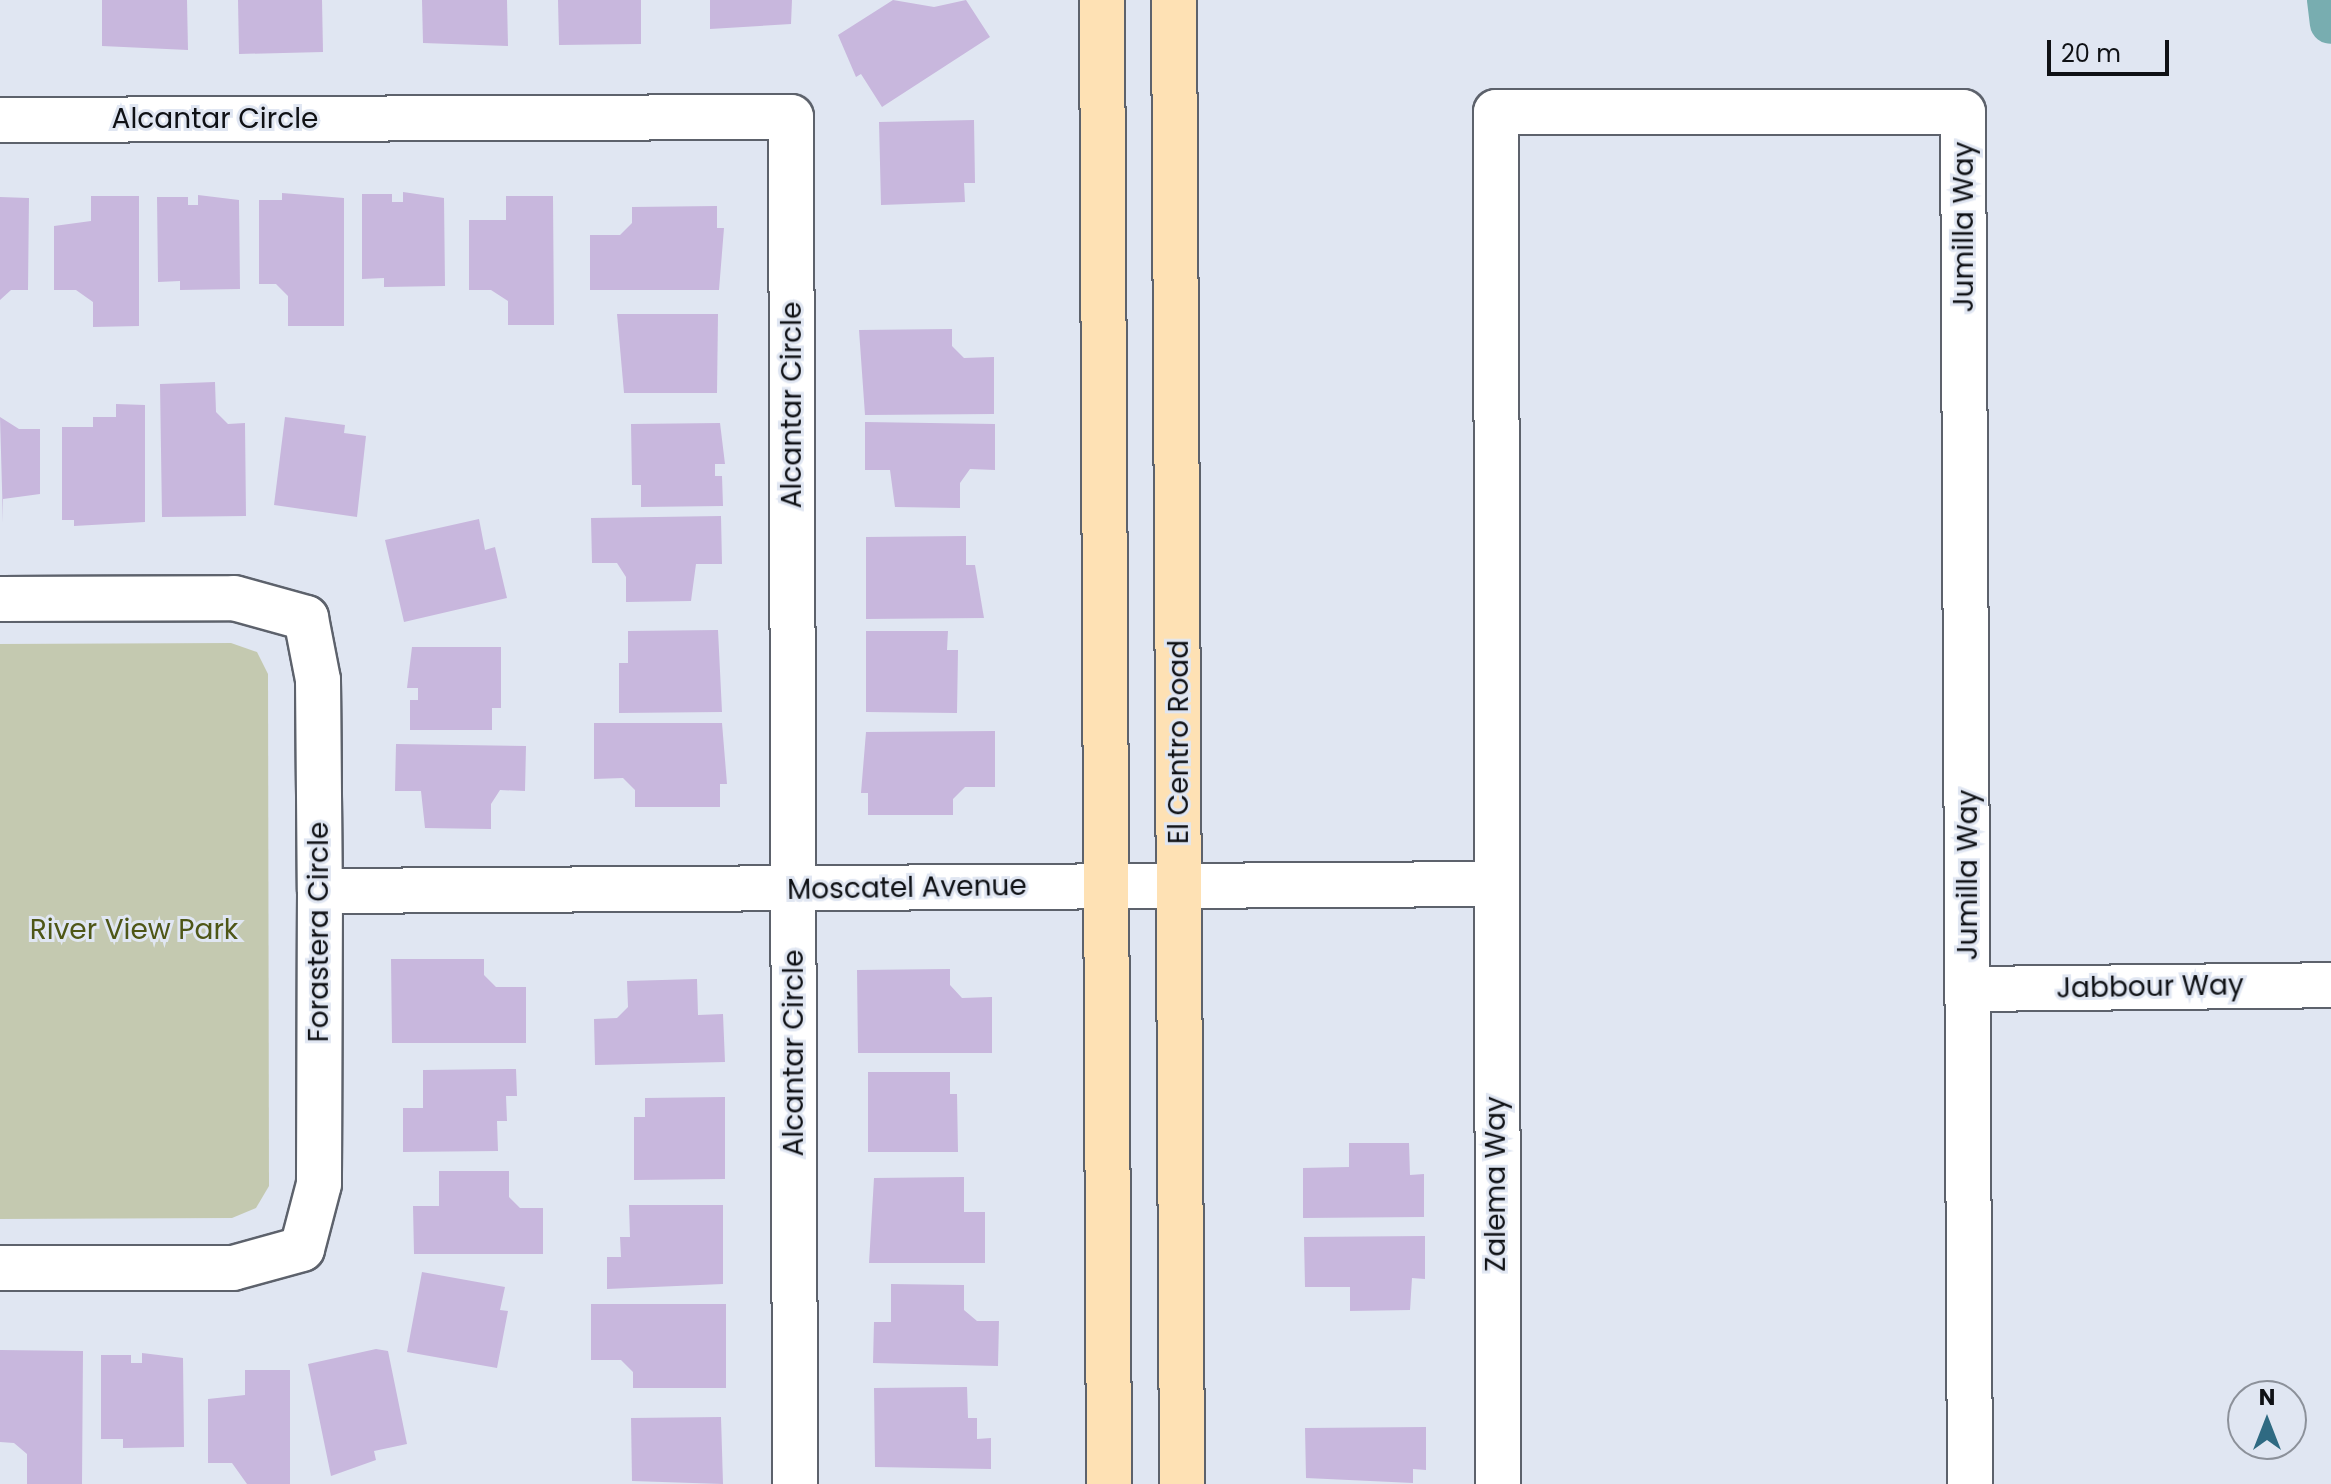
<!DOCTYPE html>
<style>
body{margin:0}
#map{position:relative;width:2331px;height:1484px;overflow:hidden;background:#e0e6f2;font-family:Poppins,sans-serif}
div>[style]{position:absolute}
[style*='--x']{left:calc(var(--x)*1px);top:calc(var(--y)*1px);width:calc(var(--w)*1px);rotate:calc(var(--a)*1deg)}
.green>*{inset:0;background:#c4c9b0}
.canal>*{height:42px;margin:-21px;padding:0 21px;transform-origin:21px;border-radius:21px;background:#78adb0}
.building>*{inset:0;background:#c8b7dd}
.roads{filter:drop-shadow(2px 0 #5d626c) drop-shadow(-2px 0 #5d626c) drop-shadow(0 2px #5d626c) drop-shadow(0 -2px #5d626c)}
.minor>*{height:44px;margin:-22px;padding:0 22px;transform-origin:22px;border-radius:22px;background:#fff}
.major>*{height:44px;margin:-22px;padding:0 22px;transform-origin:22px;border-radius:22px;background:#fee1b4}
span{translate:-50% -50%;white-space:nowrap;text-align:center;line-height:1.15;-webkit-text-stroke:6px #e0e6f2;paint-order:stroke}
.street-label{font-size:28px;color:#0f1115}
.park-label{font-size:28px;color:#4e5616}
.north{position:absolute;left:2227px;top:1380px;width:80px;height:80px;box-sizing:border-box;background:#e0e6f2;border:2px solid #8c919a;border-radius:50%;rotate:0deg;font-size:22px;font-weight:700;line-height:32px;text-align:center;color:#0f1115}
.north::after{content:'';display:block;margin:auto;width:28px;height:36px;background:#2f6a82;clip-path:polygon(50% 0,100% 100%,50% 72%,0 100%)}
.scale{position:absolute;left:2047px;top:40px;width:122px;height:36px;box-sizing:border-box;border:4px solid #0f1115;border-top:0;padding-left:10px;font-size:24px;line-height:28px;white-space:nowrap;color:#0f1115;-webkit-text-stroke:6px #e0e6f2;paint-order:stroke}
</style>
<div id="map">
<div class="green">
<div style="clip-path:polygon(231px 643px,257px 652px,268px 674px,269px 1186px,256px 1208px,232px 1218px,0 1219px,0 644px)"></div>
</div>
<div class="canal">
<div style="--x:2328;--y:0;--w:23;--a:83"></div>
</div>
<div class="building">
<div style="clip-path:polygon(102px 0,187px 0,188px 50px,102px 46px)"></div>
<div style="clip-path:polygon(238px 0,322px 0,323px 52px,239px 54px)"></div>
<div style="clip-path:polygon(422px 0,507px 0,508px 46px,423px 43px)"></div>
<div style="clip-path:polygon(558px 0,641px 0,641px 44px,559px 45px)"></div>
<div style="clip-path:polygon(710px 0,792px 0,791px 24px,710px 29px)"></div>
<div style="clip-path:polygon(893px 0,934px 7px,966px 0,990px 37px,882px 107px,861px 74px,856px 77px,838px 35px)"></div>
<div style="clip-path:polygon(974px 120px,975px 183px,964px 183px,965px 202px,881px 205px,879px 122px)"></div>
<div style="clip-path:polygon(403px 192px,444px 198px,445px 286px,384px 287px,384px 278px,362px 279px,362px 194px,392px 194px,392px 202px,403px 202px)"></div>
<div style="clip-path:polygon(282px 193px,344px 198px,344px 326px,288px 326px,288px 296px,276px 284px,259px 284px,259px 200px,282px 200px)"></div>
<div style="clip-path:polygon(198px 195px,239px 200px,240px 289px,180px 290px,180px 281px,158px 282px,157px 197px,188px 197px,188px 205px,198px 205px)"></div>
<div style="clip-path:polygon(91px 196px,139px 196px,139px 326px,93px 327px,93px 302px,76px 290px,54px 290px,54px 226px,91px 221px)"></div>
<div style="clip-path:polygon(506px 196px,553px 196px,554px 325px,508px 325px,508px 301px,491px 290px,469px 290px,469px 220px,506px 220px)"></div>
<div style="clip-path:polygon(0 197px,29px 198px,28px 290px,11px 290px,0 300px)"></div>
<div style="clip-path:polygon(717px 206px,717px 228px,724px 228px,719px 290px,590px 290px,590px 235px,620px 235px,632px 223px,632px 207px)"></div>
<div style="clip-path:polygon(617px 314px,718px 314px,717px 393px,624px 393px)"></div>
<div style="clip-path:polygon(952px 329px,952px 346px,964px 358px,994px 357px,994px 414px,865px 415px,859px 330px)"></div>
<div style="clip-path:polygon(215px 382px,216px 412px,228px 424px,245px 423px,246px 516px,162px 517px,160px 384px)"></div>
<div style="clip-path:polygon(116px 404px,145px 405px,145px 522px,74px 526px,74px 520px,62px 520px,62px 427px,93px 427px,93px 417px,116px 417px)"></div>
<div style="clip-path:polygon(0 417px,19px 429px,40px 429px,40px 494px,3px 499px,3px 523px)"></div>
<div style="clip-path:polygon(285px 417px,345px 425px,344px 433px,366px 436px,357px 517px,274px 505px)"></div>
<div style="clip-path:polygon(865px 422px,995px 424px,995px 470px,970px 469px,960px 483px,960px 508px,895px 507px,890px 470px,865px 470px)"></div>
<div style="clip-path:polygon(720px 423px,725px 464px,715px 464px,715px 476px,722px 476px,723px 506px,641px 507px,641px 485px,632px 485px,631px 424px)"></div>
<div style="clip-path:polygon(721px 516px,722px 564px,696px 564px,691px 601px,626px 602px,626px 577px,617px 563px,592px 563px,591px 518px)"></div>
<div style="clip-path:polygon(479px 519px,485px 550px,495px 547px,507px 598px,404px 622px,385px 540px)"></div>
<div style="clip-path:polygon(966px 536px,966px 565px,975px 565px,984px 618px,866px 619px,866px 537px)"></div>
<div style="clip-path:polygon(718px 630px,722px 712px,619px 713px,619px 663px,628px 663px,628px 631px)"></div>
<div style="clip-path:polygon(866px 631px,948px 631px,947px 650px,958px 650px,957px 713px,866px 712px)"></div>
<div style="clip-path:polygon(412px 647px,501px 647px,501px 708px,492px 708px,492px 730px,410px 730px,410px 700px,418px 700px,418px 688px,407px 688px)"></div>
<div style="clip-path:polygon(594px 723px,722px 723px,727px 784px,720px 784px,720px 807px,635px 807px,635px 790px,623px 778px,594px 779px)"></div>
<div style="clip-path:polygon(995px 731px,995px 787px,965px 787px,953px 799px,953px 815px,868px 815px,868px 793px,861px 793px,866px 732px)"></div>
<div style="clip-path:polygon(396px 744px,526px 746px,525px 791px,500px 790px,491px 804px,491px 829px,425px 828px,421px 791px,395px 791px)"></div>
<div style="clip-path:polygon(391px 959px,484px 959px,484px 975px,496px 987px,526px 987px,526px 1043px,392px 1043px)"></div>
<div style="clip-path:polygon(950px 969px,950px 985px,962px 998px,992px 997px,992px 1053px,858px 1053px,857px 970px)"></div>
<div style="clip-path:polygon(697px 979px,698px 1015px,723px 1014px,725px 1062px,595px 1065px,594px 1019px,617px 1018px,628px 1007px,627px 981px)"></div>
<div style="clip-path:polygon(516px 1069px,517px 1096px,506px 1096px,507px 1121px,497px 1121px,498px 1151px,403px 1152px,403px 1108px,423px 1108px,423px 1070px)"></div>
<div style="clip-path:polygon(868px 1072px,950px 1072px,950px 1094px,957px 1094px,958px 1152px,868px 1152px)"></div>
<div style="clip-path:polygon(725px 1097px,725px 1179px,634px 1180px,634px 1117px,645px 1117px,645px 1098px)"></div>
<div style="clip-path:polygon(1349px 1143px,1409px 1143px,1410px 1175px,1424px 1174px,1424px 1217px,1303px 1218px,1303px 1168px,1349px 1167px)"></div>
<div style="clip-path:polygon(439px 1171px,509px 1171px,509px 1197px,520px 1208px,543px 1208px,543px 1254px,414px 1254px,413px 1206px,439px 1206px)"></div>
<div style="clip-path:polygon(964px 1177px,964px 1212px,985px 1212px,985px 1263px,869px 1263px,874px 1178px)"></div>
<div style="clip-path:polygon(629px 1205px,723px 1205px,723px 1284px,607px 1289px,607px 1257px,621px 1257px,620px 1237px,630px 1237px)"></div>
<div style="clip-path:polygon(1425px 1236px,1425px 1279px,1412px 1278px,1410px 1310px,1350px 1311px,1350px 1287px,1305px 1287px,1304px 1237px)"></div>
<div style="clip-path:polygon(422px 1272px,505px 1287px,500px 1310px,508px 1311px,497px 1368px,407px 1352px)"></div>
<div style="clip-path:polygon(891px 1284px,964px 1285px,964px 1310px,977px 1321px,999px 1321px,998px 1366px,873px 1363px,874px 1322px,891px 1322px)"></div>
<div style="clip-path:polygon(591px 1304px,726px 1304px,726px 1388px,633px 1388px,633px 1372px,621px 1360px,591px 1360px)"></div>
<div style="clip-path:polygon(376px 1349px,388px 1351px,407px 1444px,374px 1451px,376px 1460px,331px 1476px,308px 1364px)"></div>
<div style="clip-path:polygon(0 1350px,83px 1351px,82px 1484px,27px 1484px,27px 1454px,14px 1443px,0 1442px)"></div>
<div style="clip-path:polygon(142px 1353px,183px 1358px,184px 1447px,123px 1448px,123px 1439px,101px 1439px,101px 1355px,131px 1355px,131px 1363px,142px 1363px)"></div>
<div style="clip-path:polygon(245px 1370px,290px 1370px,290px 1484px,247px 1484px,232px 1463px,208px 1463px,208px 1399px,245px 1395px)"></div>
<div style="clip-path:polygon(967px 1387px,968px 1418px,977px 1418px,977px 1439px,991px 1438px,991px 1469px,875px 1467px,874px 1388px)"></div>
<div style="clip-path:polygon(721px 1417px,723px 1484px,632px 1481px,631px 1418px)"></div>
<div style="clip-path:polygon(1426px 1427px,1426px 1470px,1413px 1469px,1413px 1483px,1306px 1478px,1305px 1428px)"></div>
</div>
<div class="roads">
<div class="minor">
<div style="--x:0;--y:120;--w:791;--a:-0.22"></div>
<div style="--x:791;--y:117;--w:1367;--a:89.83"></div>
<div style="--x:0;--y:599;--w:234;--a:-0.2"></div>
<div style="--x:234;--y:598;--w:75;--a:15.5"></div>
<div style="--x:306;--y:618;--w:63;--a:79"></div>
<div style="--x:318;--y:680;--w:211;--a:89.5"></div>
<div style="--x:320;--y:891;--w:293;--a:90.2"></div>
<div style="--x:319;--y:1184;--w:67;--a:104.7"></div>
<div style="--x:302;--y:1249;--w:72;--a:164.6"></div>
<div style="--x:233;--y:1268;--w:233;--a:180"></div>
<div style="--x:320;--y:891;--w:1175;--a:-0.34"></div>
<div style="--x:1969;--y:989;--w:362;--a:-0.6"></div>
<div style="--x:1498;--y:1484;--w:1372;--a:-90.08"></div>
<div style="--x:1496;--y:112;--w:467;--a:0"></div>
<div style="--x:1963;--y:112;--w:1372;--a:89.71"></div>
</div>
<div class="major">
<div style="--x:1102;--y:0;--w:1484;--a:89.73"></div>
<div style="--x:1174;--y:0;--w:1484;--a:89.69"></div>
</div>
</div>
<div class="street-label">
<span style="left:215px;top:119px">Alcantar Circle</span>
<span style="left:1964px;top:227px;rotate:-90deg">Jumilla Way</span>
<span style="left:792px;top:405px;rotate:-90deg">Alcantar Circle</span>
<span style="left:1179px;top:742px;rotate:-90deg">El Centro Road</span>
<span style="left:1968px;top:875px;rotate:-90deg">Jumilla Way</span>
<span style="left:907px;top:888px;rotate:-1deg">Moscatel Avenue</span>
<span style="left:319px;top:932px;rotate:-90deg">Forastera Circle</span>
<span style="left:2150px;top:987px;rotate:-1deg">Jabbour Way</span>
<span style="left:794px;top:1053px;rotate:-90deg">Alcantar Circle</span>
<span style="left:1496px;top:1184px;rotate:-90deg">Zalema Way</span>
</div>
<div class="park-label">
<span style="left:134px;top:930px">River View Park</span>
</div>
<div class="north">N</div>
<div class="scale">20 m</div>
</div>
